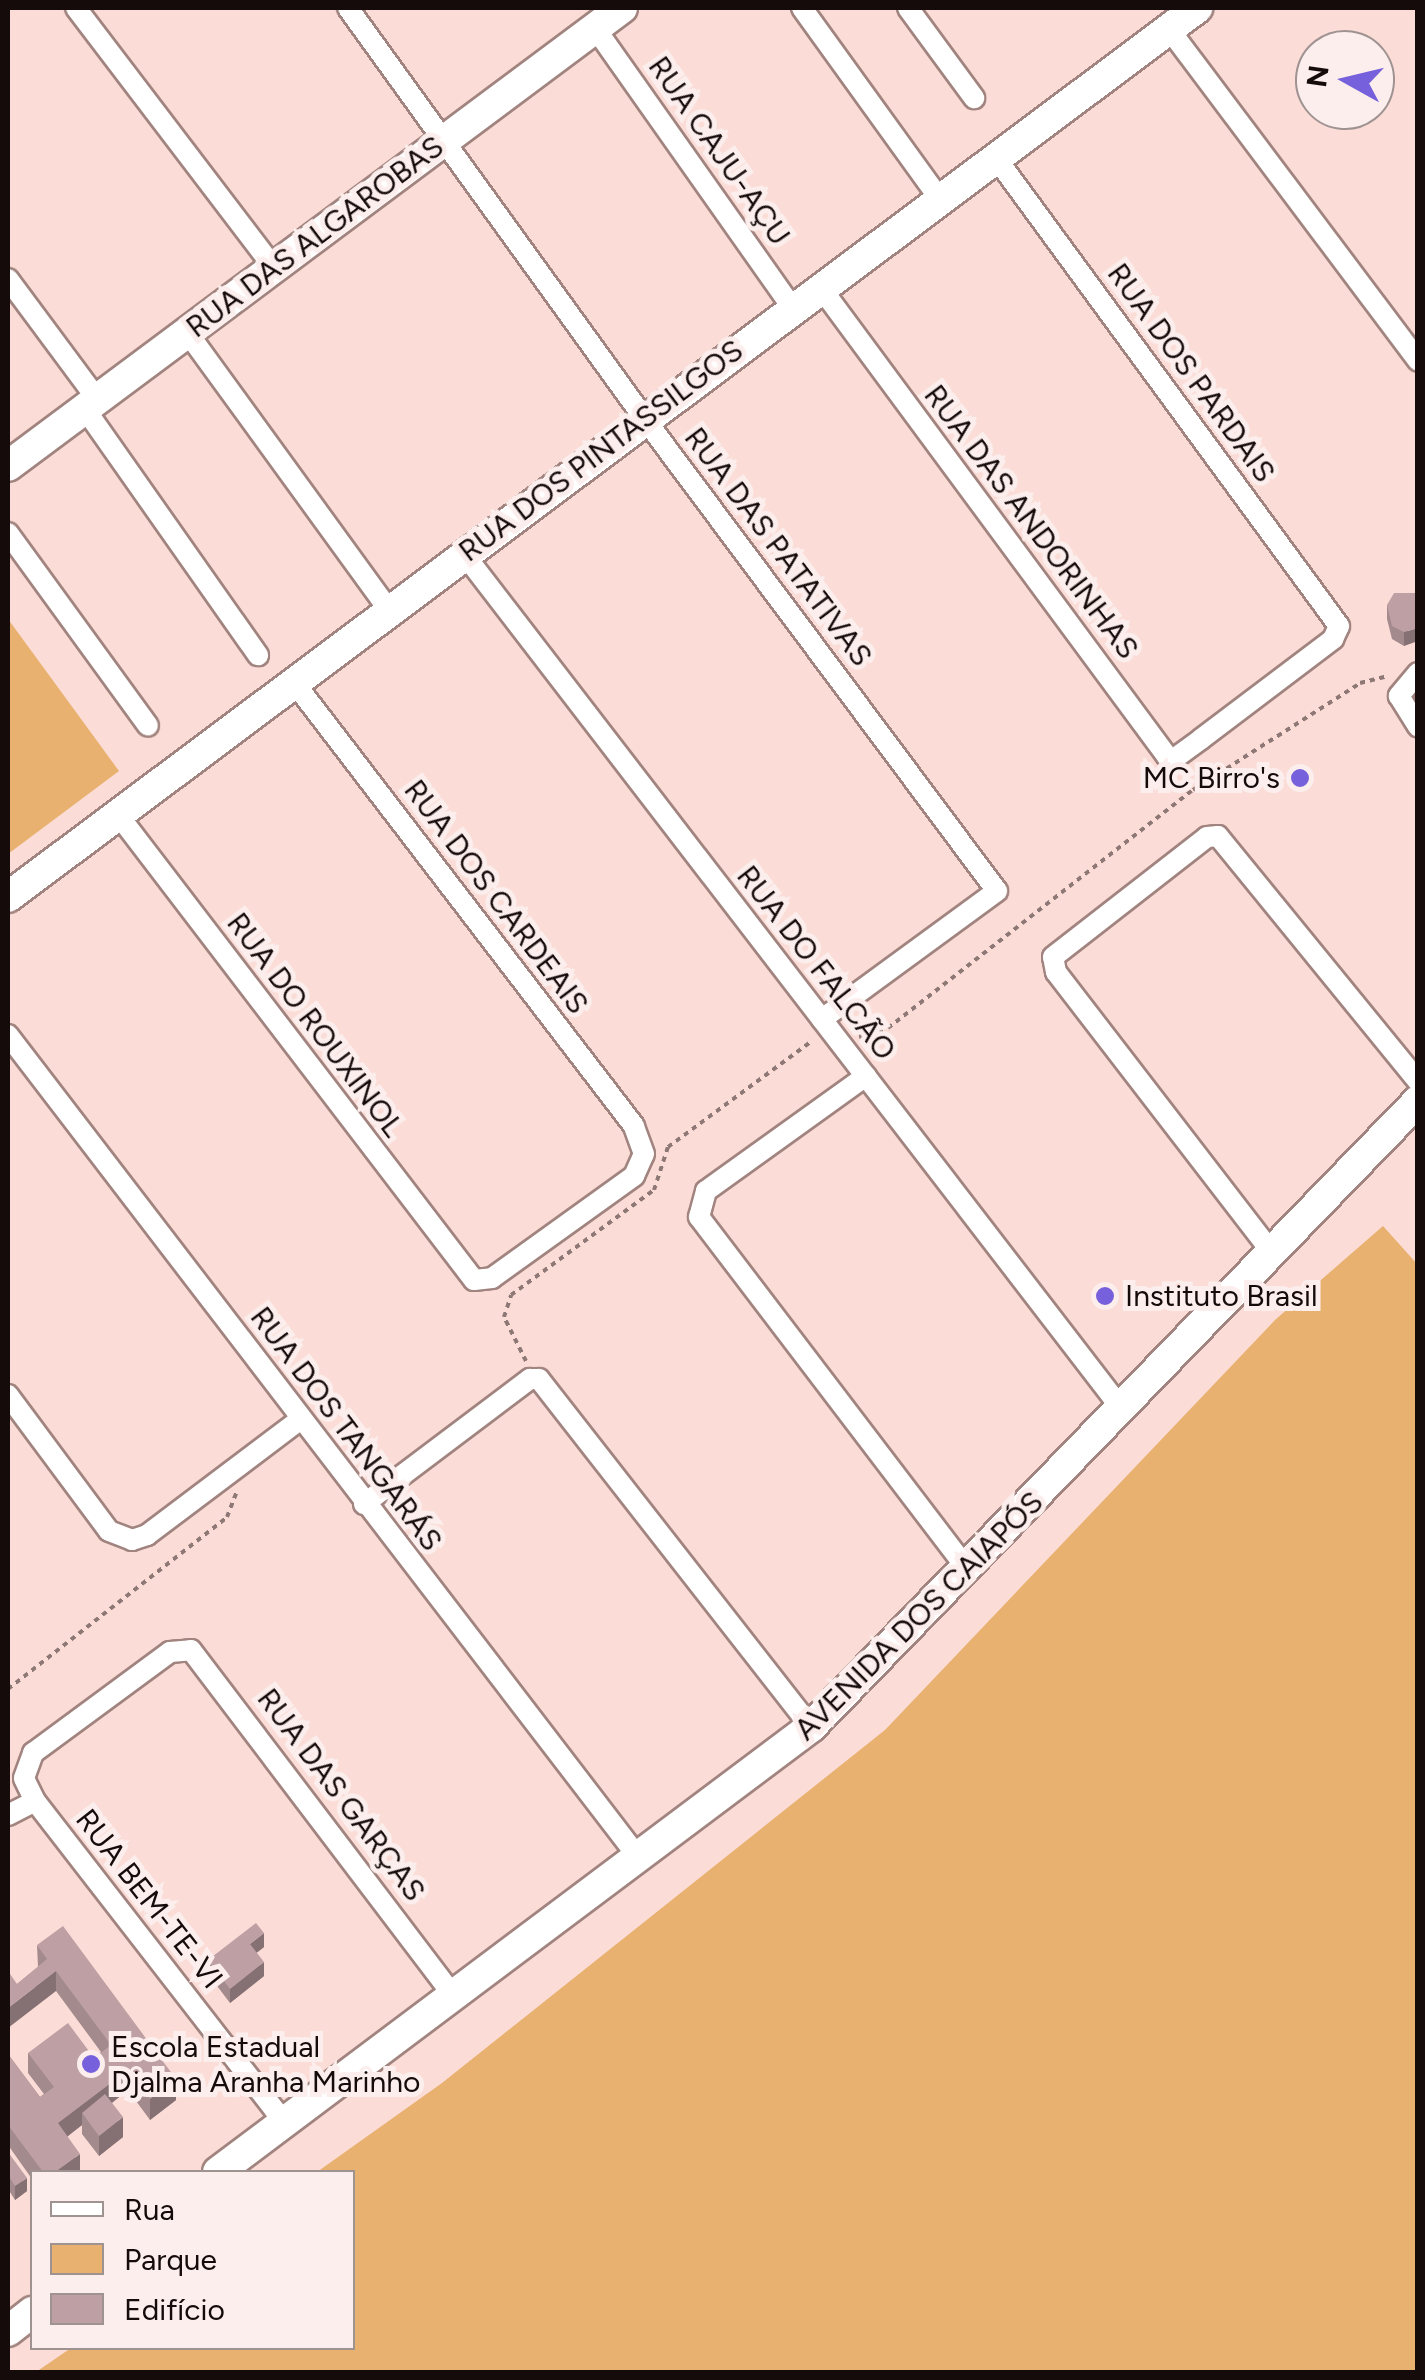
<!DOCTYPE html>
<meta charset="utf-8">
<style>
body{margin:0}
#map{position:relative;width:1425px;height:2380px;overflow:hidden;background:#fbdcd6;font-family:Figtree,sans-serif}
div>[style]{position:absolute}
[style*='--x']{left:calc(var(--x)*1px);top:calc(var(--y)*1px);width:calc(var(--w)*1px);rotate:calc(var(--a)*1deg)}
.green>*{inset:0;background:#e8b16f}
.path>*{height:4px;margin-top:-2px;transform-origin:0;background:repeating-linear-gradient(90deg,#8d7875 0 5px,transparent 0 10px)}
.roads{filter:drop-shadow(2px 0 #a1847f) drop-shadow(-2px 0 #a1847f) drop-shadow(0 2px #a1847f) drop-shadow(0 -2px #a1847f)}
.street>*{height:20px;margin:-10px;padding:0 10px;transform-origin:10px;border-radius:10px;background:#fff}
.secondary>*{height:30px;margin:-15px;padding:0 15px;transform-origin:15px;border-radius:15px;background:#fff}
.wall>*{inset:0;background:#a38a8d}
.shaded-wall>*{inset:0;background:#857073}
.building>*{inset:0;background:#bea0a4}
.dots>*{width:28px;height:28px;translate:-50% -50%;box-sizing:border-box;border:5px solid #fbeeec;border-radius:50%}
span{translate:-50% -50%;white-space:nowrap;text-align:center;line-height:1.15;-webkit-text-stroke:10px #fbeeec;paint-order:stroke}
.street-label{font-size:30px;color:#150b0a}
.poi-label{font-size:30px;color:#150b0a}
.right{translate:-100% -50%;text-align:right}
.left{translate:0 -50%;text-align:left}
.frame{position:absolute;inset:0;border:10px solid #150b0a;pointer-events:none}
.legend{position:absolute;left:30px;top:2170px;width:325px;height:180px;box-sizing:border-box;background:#fbeeec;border:2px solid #9f9392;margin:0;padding:12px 18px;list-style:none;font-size:30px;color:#150b0a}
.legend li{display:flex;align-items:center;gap:20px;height:50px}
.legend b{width:50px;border:2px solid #9f9392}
.north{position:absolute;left:1295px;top:30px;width:100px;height:100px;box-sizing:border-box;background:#fbeeec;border:2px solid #9f9392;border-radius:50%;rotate:278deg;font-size:28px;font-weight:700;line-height:40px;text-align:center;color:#150b0a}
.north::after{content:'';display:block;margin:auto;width:35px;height:45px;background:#7760db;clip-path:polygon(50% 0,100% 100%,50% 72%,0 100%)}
</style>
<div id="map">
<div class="green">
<div style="clip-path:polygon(8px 619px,119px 771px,8px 854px)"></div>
<div style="clip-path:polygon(1383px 1226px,1418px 1265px,1417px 2372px,36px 2372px,71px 2348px,352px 2348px,352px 2172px,317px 2172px,442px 2083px,885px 1730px,1275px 1320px)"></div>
</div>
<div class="path">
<div style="--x:859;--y:1037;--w:30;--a:-17"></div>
<div style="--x:888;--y:1028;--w:387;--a:-38"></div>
<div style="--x:1193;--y:790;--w:198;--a:-32.6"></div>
<div style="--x:1360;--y:683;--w:29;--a:-14"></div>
<div style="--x:526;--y:1361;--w:49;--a:-116.6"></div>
<div style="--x:504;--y:1317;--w:23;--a:-72"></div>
<div style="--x:511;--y:1295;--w:177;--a:-36.3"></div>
<div style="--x:654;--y:1190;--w:45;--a:-72"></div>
<div style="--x:668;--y:1147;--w:179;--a:-36.4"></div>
<div style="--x:8;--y:1689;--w:278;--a:-38.1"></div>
<div style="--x:227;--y:1517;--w:26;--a:-69"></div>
</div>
<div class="roads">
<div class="street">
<div style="--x:76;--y:8;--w:325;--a:52.7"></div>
<div style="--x:348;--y:8;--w:506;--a:54.17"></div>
<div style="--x:644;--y:418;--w:590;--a:53.27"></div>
<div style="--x:997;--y:891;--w:217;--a:143.8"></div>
<div style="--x:802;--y:8;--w:236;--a:54.2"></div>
<div style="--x:908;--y:8;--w:112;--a:53.7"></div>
<div style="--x:595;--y:28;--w:344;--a:54.8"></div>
<div style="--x:1169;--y:29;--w:415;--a:53.1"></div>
<div style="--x:8;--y:279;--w:151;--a:53.4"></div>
<div style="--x:821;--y:288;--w:581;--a:53.54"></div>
<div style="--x:1166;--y:755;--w:8;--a:50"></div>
<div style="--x:1171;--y:761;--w:37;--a:-36"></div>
<div style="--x:1201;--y:739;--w:166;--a:-37.1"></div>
<div style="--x:1333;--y:639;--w:14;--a:-65"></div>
<div style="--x:1339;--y:626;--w:580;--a:-126.24"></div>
<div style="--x:187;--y:332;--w:344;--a:54"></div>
<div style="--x:85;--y:409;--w:301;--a:54.9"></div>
<div style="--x:8;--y:533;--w:238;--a:54"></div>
<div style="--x:464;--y:554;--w:1077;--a:52.43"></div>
<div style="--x:1418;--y:673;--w:30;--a:130"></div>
<div style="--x:1399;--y:696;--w:36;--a:58"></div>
<div style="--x:116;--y:812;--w:589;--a:52.59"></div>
<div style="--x:474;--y:1280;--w:18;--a:-6"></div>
<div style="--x:492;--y:1278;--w:175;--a:-35.7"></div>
<div style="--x:634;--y:1176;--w:24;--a:-66"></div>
<div style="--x:644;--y:1154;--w:30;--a:-110"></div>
<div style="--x:634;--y:1126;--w:561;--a:-127.46"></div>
<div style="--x:8;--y:1035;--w:1036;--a:52.53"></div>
<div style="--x:866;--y:1076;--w:197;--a:144.3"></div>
<div style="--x:706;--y:1191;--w:27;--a:105"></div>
<div style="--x:699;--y:1217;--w:441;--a:52.7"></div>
<div style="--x:1270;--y:1250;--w:351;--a:-127.6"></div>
<div style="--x:1056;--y:972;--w:15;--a:-101"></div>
<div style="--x:1053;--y:957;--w:195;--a:-37.9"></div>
<div style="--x:1207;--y:837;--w:11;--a:-5"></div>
<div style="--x:1218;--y:836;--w:316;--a:50.8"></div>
<div style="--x:8;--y:1395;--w:169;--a:53.4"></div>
<div style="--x:109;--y:1531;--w:25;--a:21"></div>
<div style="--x:132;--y:1540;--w:16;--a:-18"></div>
<div style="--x:147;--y:1535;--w:193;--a:-37"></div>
<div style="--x:364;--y:1504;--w:208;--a:-37"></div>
<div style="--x:530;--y:1379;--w:9;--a:0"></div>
<div style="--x:539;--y:1379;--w:442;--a:52"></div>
<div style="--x:8;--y:1815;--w:30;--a:-27"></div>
<div style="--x:284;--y:2122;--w:406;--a:-127.8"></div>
<div style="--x:35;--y:1801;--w:25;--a:-116"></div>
<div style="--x:24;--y:1778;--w:27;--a:-70"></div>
<div style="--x:33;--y:1753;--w:170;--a:-36.4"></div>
<div style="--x:170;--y:1652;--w:21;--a:-5"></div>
<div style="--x:191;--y:1650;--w:435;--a:52.8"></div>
</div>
<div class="secondary">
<div style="--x:8;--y:466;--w:766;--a:-36.72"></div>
<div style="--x:8;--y:897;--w:1485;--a:-36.78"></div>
<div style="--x:218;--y:2172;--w:741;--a:-36.89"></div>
<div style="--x:811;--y:1727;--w:872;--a:-45.88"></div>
<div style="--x:8;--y:2331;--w:31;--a:-38"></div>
</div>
</div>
<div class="wall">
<div style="clip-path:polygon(1418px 593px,1404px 646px,1392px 639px,1387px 619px,1387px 605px)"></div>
<div style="clip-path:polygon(37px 1945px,176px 2100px,150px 2120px,128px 2090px,112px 2103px,123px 2137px,99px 2156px,82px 2134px,82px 2125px,67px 2136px,80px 2172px,32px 2172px,32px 2179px,8px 2145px,8px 2054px,40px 2097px,44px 2094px,28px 2073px,28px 2053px,94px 2058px,101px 2052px,56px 1991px,17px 1984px,38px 1967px)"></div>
<div style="clip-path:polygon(264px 1947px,256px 1953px,264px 1976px,230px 2003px,208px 1974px,208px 1960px)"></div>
<div style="clip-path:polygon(8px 2152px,27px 2191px,15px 2200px,8px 2189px)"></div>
</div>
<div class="shaded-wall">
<div style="clip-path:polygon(1418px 628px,1418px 641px,1404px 646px,1404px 632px)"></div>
<div style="clip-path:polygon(264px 1933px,264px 1947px,250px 1958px,250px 1944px)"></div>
<div style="clip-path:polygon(264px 1962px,264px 1976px,230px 2003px,230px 1989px)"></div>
<div style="clip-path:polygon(56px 1971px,56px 1991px,8px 2028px,8px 2008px)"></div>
<div style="clip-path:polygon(128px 2070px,128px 2090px,88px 2121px,82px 2113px,82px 2125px,58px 2144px,58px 2123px)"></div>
<div style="clip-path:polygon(176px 2079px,176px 2100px,150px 2120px,150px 2099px)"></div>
<div style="clip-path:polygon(123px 2117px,123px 2137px,99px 2156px,99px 2136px)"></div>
<div style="clip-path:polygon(80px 2154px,80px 2172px,55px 2172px)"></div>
<div style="clip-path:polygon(27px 2178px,27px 2191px,15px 2200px,15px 2186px)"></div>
</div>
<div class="building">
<div style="clip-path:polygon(1394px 593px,1418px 593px,1418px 628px,1404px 632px,1392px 626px,1387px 605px)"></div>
<div style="clip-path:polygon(256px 1923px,264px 1933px,250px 1944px,264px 1962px,230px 1989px,208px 1960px)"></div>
<div style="clip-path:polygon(63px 1926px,176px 2079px,150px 2099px,128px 2070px,58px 2123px,80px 2154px,55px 2172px,43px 2172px,8px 2125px,8px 2054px,40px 2097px,54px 2087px,28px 2053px,68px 2023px,94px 2058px,111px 2045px,56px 1971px,8px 2008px,8px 1971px,17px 1984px,47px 1959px,37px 1945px)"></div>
<div style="clip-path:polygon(105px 2094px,123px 2117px,99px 2136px,82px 2113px)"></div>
<div style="clip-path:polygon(8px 2152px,27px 2178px,15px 2186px,8px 2175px)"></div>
</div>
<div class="dots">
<div style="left:1300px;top:778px;background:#7760db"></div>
<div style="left:1105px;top:1296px;background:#7760db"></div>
<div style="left:91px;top:2064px;background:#7760db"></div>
</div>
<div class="street-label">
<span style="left:719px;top:151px;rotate:55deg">RUA CAJU-AÇU</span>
<span style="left:315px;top:237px;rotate:-37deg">RUA DAS ALGAROBAS</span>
<span style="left:1191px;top:373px;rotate:54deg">RUA DOS PARDAIS</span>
<span style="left:601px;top:451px;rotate:-37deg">RUA DOS PINTASSILGOS</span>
<span style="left:1031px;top:522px;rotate:53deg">RUA DAS ANDORINHAS</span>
<span style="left:778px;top:547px;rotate:53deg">RUA DAS PATATIVAS</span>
<span style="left:496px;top:897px;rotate:53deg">RUA DOS CARDEAIS</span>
<span style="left:816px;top:963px;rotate:52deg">RUA DO FALCÃO</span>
<span style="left:315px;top:1025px;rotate:53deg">RUA DO ROUXINOL</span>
<span style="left:346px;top:1429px;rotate:53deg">RUA DOS TANGARÁS</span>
<span style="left:919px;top:1616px;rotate:-45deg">AVENIDA DOS CAIAPÓS</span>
<span style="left:341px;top:1795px;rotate:53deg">RUA DAS GARÇAS</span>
<span style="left:149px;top:1899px;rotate:52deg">RUA BEM-TE-VI</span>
</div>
<div class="poi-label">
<span class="right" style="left:1280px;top:778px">MC Birro's</span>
<span class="left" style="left:1125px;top:1296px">Instituto Brasil</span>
<span class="left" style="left:111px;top:2064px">Escola Estadual<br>Djalma Aranha Marinho</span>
</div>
<div class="frame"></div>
<ul class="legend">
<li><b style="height:12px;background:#fff"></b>Rua</li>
<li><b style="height:28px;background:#e8b16f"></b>Parque</li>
<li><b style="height:28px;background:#bea0a4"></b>Edifício</li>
</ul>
<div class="north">N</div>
</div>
